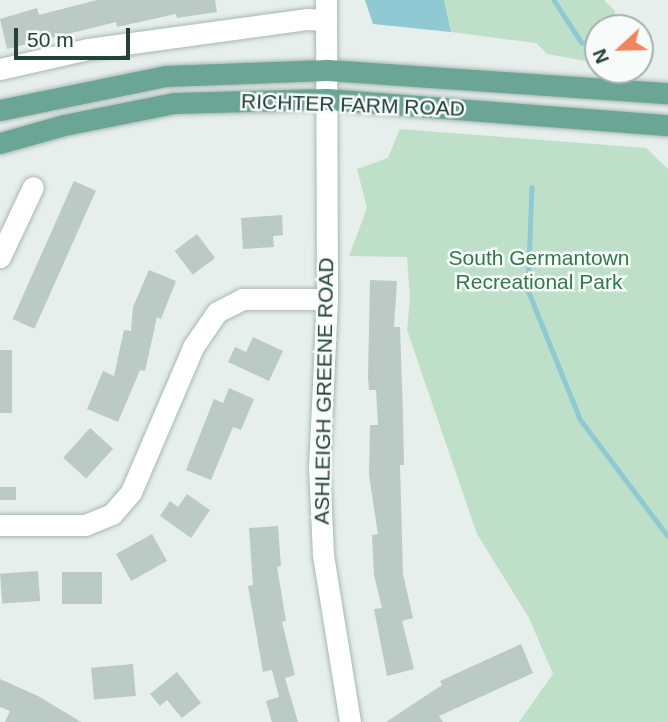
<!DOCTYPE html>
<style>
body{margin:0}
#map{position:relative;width:668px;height:722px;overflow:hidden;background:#e6efeb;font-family:Helvetica,sans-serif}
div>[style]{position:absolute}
.green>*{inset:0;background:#bfe0c8}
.water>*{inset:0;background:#8ec9d4}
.stream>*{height:4.5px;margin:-2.25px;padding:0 2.25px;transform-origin:2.25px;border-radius:2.25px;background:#8ec9d4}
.building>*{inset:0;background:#bbcac4;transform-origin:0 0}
.roads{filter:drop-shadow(0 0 2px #a8b8b2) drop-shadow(0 0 2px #a8b8b2)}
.minor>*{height:21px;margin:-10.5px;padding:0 10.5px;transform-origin:10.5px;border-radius:10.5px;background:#fff}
.major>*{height:21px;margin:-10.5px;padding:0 10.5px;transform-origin:10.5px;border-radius:10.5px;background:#6aa596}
span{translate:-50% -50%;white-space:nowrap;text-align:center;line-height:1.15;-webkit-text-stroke:5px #f7fbf9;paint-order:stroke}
.street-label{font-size:21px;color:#24423a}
.park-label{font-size:21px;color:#2d7a4b}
.north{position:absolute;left:584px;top:14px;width:70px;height:70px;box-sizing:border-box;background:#f7fbf9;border:2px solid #a3b1ad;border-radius:50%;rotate:248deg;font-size:19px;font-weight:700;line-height:28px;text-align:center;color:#24423a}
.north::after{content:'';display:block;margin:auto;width:24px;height:32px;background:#f4845f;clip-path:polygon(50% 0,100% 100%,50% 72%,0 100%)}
.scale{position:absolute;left:14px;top:28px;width:116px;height:32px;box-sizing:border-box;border:4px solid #24423a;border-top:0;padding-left:9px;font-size:21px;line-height:24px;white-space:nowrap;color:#24423a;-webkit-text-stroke:5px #f7fbf9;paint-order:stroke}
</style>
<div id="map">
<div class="green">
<div style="clip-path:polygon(444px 0,604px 0,615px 11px,616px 28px,598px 28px,598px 63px,547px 54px,536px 43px,451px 32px)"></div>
<div style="clip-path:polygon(400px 129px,646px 148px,668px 169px,668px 722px,519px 722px,553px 674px,529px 618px,477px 534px,407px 330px,410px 298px,407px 257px,349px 256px,367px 208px,357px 169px,388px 158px)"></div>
</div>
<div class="water">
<div style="clip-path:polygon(365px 0,444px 0,451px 32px,373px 24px)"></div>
</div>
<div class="stream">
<div style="left:554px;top:0;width:51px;rotate:56.9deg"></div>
<div style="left:532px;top:187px;width:103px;rotate:92.2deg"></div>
<div style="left:528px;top:290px;width:139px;rotate:68deg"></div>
<div style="left:580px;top:419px;width:146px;rotate:53.1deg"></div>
</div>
<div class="building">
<div style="clip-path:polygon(97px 0,215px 0,217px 12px,177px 18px,176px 14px,117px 27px,116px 22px,7px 49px,0 19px,37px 8px,39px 15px)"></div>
<div style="left:74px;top:181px;width:24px;height:151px;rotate:24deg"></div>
<div style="clip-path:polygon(282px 215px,283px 235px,273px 236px,274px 247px,243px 249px,241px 218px)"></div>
<div style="left:197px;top:234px;width:30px;height:28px;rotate:53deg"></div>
<div style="clip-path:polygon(149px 270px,176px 281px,161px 319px,157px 317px,145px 371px,140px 370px,118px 422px,87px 409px,103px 371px,114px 376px,124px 330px,131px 331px,133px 307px)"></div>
<div style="clip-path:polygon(370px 280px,397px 281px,394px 327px,400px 327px,403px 415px,404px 465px,400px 465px,403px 574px,413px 618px,402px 621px,414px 669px,387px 676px,374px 609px,382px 608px,374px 575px,372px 535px,378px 534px,369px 475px,370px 425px,378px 425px,376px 390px,369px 390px,368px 377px)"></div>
<div style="clip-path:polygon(253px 337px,283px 351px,269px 381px,228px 362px,235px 347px,246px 352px)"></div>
<div style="left:0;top:350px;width:12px;height:63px"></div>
<div style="clip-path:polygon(229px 388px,254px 399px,241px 430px,233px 427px,211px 480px,186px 470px,214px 399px,223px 403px)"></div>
<div style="left:90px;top:428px;width:31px;height:40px;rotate:42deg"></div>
<div style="left:0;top:487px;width:16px;height:13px"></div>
<div style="clip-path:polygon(187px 494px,210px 510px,191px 538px,160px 516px,170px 501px,178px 507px)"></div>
<div style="clip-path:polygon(278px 526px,281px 566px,277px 567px,286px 621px,282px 622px,295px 675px,285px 678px,298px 722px,272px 722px,266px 701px,279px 697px,272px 670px,263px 672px,248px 586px,253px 585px,249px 528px)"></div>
<div style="left:152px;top:534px;width:31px;height:41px;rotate:61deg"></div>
<div style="left:38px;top:571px;width:30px;height:38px;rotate:86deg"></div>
<div style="left:62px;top:572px;width:40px;height:32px"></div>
<div style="clip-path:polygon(521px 644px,533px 673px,439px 716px,443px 722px,386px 722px,442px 685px,440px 681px)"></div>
<div style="left:133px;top:664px;width:32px;height:42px;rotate:85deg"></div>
<div style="clip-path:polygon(177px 672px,201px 703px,182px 718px,167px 700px,160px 706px,150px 694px)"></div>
<div style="clip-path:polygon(0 679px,38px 696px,81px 722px,5px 722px,10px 711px,0 707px)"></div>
</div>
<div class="roads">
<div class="minor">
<div style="left:326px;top:0;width:299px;rotate:89.8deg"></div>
<div style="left:327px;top:299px;width:167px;rotate:92.7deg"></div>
<div style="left:319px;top:466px;width:89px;rotate:87.4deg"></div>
<div style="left:323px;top:555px;width:169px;rotate:80.8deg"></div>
<div style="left:0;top:69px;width:90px;rotate:-12.8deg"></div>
<div style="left:88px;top:49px;width:220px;rotate:-7.8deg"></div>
<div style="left:306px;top:19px;width:20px;rotate:3deg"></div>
<div style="left:0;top:257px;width:77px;rotate:-64.8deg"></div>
<div style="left:0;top:525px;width:85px"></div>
<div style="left:85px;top:525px;width:29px;rotate:-22deg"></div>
<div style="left:112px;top:514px;width:29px;rotate:-49deg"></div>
<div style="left:131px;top:492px;width:158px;rotate:-66.8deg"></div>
<div style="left:193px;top:347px;width:42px;rotate:-55.6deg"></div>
<div style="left:217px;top:312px;width:28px;rotate:-27deg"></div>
<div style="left:242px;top:299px;width:85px"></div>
</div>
<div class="major">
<div style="left:0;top:110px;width:169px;rotate:-11.6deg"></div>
<div style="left:166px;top:76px;width:161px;rotate:-2.1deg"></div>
<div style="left:327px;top:70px;width:342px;rotate:3.9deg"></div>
<div style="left:0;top:143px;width:66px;rotate:-15.7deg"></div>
<div style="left:64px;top:125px;width:112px;rotate:-11.3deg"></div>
<div style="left:174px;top:103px;width:75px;rotate:-1.5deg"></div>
<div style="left:249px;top:101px;width:78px;rotate:-1.5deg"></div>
<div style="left:327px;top:99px;width:342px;rotate:4.4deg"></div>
</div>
</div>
<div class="street-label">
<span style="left:353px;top:105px;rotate:2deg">RICHTER FARM ROAD</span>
<span style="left:324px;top:391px;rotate:-89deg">ASHLEIGH GREENE ROAD</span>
</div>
<div class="park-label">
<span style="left:539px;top:270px">South Germantown<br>Recreational Park</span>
</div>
<div class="north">N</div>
<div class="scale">50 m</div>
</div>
